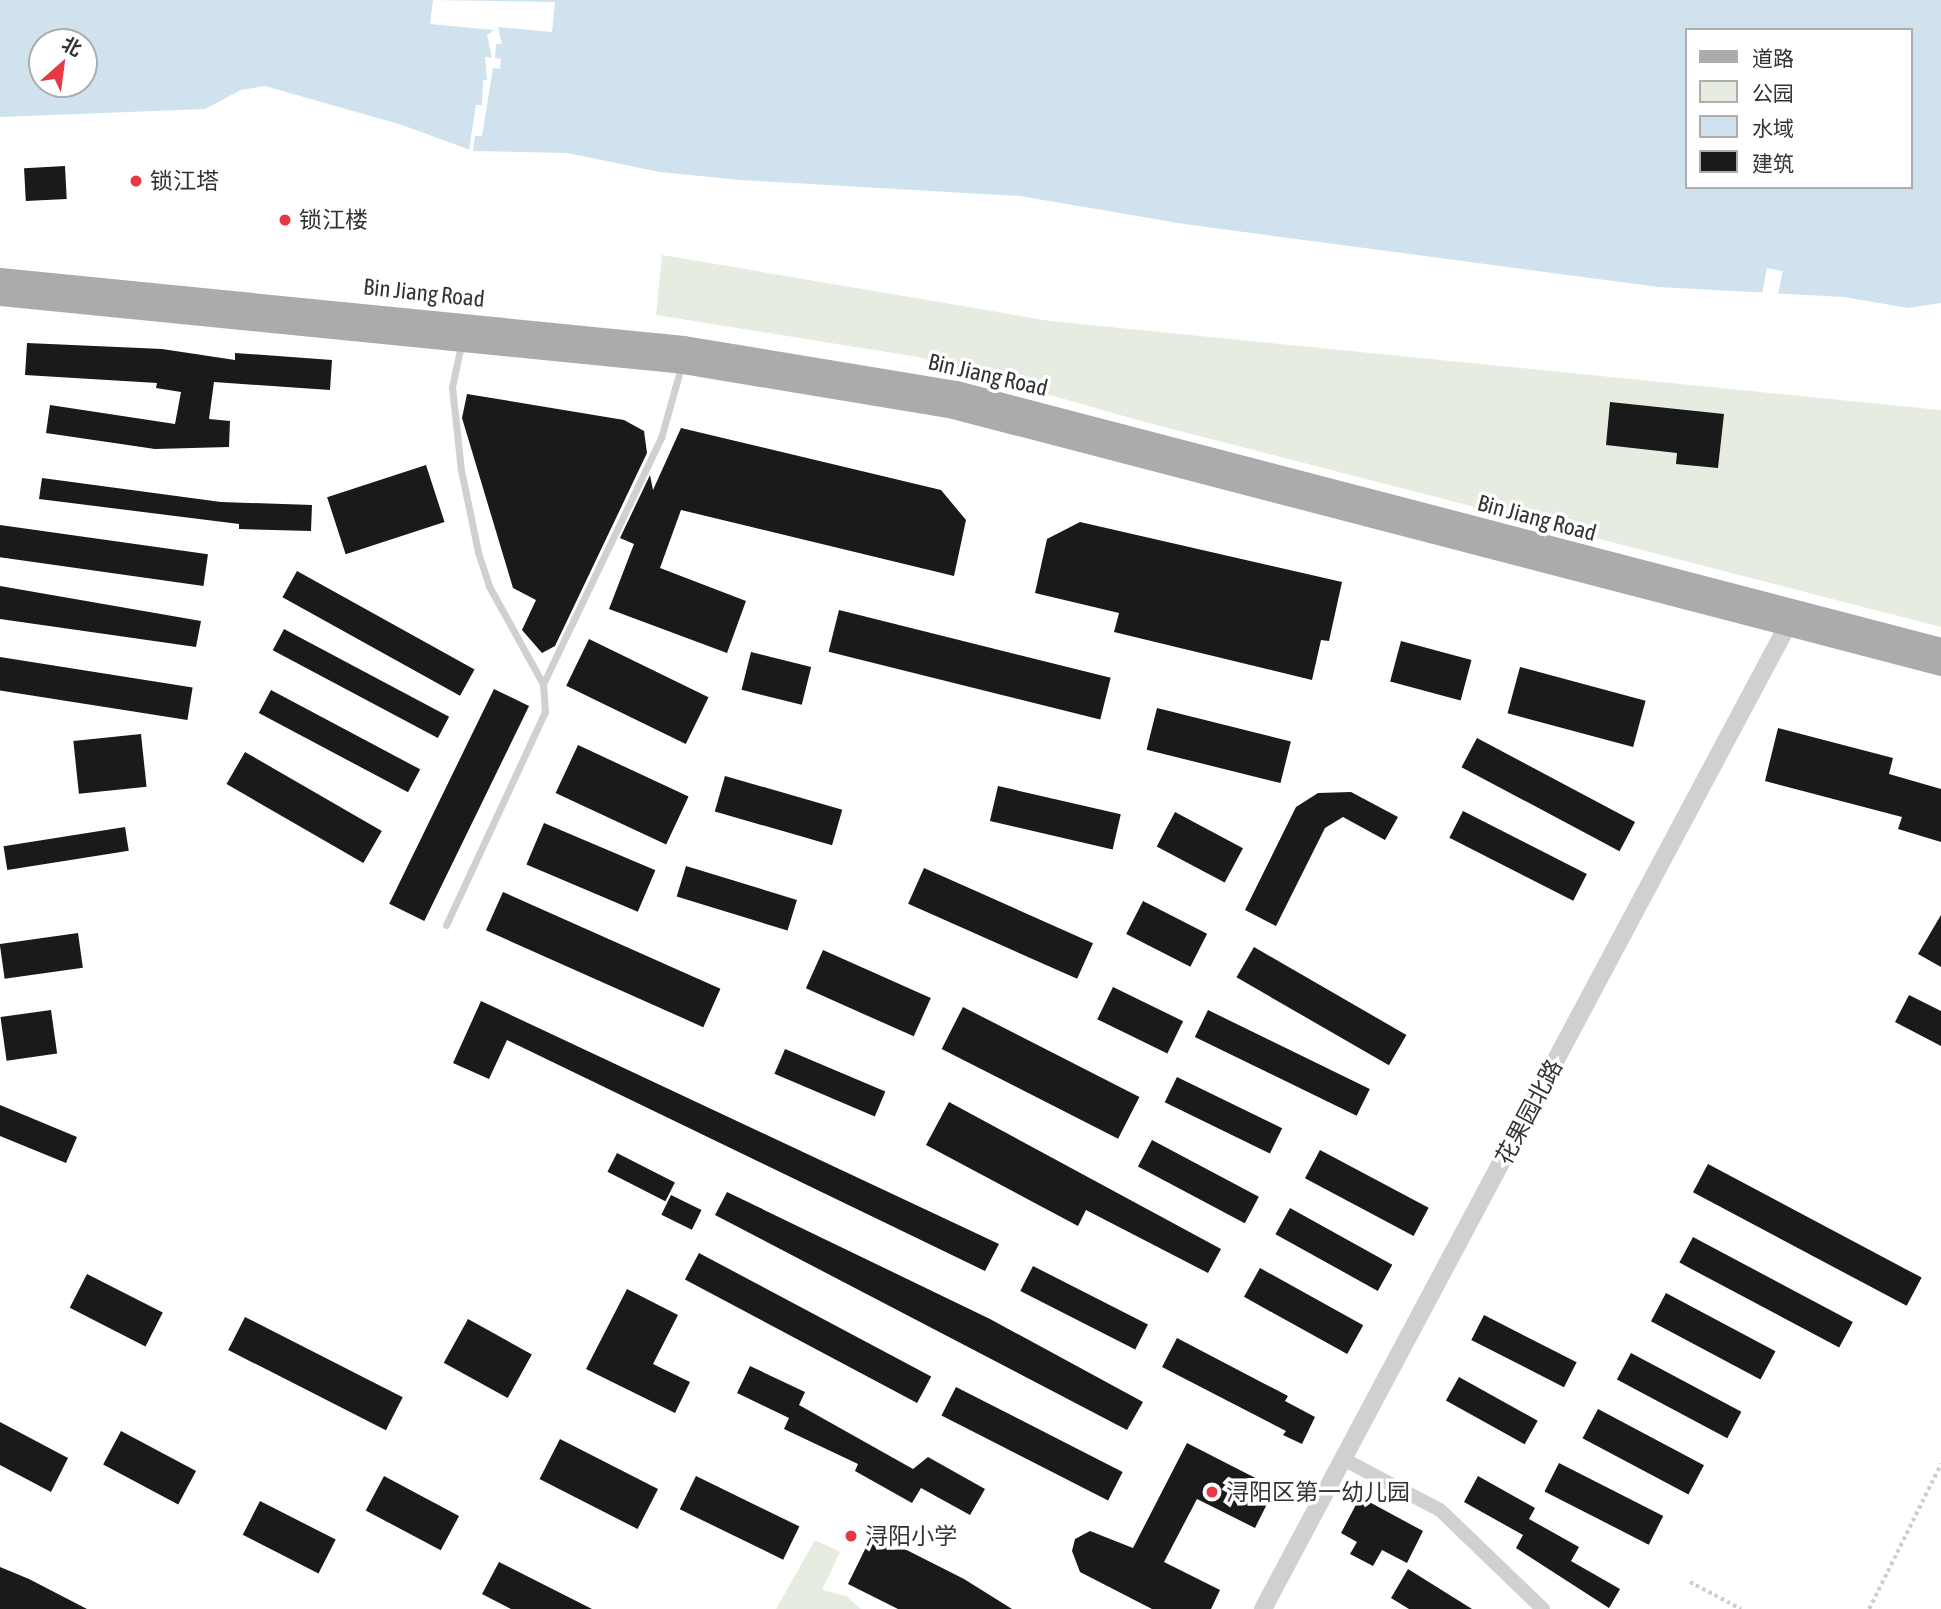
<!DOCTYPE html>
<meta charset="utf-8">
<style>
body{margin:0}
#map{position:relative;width:1941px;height:1609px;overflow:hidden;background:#fff;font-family:"Asap Condensed","Noto Sans SC",sans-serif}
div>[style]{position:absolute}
.green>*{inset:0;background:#e6ecdf}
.water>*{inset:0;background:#cfe2ee}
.pier>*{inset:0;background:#fff;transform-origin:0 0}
.building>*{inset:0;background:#1a1a1a;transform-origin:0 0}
.path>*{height:3.5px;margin-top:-1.75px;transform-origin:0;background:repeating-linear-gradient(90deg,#cdcdcd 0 3.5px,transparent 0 7px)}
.service>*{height:7px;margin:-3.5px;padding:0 3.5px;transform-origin:3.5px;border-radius:3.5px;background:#d0d0d0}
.minor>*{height:14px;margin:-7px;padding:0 7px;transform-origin:7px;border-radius:7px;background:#d0d0d0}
.tertiary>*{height:18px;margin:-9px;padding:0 9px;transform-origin:9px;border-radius:9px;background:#d0d0d0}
.primary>*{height:21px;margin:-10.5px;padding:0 10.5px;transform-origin:10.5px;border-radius:10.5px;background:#ababab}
.dots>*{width:19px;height:19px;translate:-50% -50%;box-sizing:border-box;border:4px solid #fff;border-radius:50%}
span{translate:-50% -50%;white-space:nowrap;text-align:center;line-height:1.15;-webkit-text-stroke:7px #fff;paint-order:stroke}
.poi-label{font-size:23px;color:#333}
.left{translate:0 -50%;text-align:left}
.street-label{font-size:23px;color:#333}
.legend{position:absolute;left:1685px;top:28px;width:228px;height:161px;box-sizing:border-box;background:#fff;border:2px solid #adadad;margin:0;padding:9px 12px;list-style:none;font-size:21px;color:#333}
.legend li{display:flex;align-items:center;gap:14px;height:35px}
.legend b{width:35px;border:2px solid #adadad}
.north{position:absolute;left:28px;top:28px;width:70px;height:70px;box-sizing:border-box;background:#fff;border:2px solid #adadad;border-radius:50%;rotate:28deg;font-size:19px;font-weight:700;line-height:28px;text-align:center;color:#333}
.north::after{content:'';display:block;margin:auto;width:24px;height:32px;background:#e63946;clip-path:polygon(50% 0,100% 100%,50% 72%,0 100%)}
</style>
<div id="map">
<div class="green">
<div style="clip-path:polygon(662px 255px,1050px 321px,1941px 410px,1941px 627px,1141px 421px,918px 357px,656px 315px)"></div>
<div style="clip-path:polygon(815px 1540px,840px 1552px,822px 1590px,846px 1596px,861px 1609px,776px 1609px)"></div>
</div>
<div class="water">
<div style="clip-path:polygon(evenodd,0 0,1941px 0,1941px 303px,1908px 308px,1844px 297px,1658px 287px,1184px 224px,1020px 196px,740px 180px,660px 172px,567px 153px,473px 151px,402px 125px,265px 86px,241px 90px,205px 109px,0 117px,0 0,1687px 30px,1911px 30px,1911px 187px,1687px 187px,1687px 30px,0 0,42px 42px,84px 42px,84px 84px,42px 84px,42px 42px)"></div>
</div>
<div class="pier">
<div style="clip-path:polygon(433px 0,555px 2px,552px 32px,498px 27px,502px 44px,496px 44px,495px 58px,501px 59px,500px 69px,493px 68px,482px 136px,475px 136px,473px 151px,479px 155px,469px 150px,476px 105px,482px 105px,483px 80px,487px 80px,485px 57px,492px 58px,487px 35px,494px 30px,430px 24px)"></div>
<div style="left:1767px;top:268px;width:16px;height:30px;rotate:11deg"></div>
</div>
<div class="building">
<div style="left:65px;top:166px;width:33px;height:41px;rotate:87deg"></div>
<div style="clip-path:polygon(27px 343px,162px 349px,235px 360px,235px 353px,332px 360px,330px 390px,214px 382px,209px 419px,230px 421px,229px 447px,155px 449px,46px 433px,50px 405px,175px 424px,181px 392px,156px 388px,157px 383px,25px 375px)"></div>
<div style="clip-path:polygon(467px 394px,624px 420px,644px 431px,647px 453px,555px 646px,542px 653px,522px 630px,536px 600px,513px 588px,462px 418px)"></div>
<div style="clip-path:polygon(1610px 402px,1724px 414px,1718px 468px,1676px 464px,1677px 453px,1606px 445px)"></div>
<div style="clip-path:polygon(681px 428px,941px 490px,966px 520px,954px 576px,681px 510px,660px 568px,746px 601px,727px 653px,609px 609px,634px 544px,620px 538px,650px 475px,653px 490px)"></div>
<div style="left:426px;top:465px;width:60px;height:104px;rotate:72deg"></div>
<div style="clip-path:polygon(42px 478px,221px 502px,312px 505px,311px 531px,239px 529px,239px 524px,39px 499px)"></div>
<div style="clip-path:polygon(1080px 522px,1342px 582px,1329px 641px,1321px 640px,1312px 680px,1114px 632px,1119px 613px,1035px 593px,1047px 539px)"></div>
<div style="left:0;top:525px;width:210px;height:32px;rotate:8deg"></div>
<div style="left:297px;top:571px;width:203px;height:30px;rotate:29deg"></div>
<div style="clip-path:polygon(0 586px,201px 621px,196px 647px,0 619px)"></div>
<div style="left:839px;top:610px;width:280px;height:43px;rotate:14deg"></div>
<div style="left:284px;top:629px;width:187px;height:24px;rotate:28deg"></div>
<div style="left:589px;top:639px;width:133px;height:52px;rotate:26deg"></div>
<div style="left:1401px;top:641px;width:73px;height:42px;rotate:15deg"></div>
<div style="left:751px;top:652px;width:62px;height:39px;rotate:14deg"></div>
<div style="left:0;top:657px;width:195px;height:33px;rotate:9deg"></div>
<div style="left:1520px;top:667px;width:130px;height:48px;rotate:15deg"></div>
<div style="left:494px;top:689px;width:39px;height:239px;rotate:26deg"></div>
<div style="left:271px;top:690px;width:169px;height:26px;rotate:28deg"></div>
<div style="left:1157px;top:708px;width:138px;height:43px;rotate:14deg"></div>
<div style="clip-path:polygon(1778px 728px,1893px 758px,1889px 774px,1941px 789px,1941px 842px,1898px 829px,1902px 817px,1765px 781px)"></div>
<div style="left:141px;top:734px;width:53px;height:68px;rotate:84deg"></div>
<div style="left:1477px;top:738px;width:179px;height:33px;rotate:28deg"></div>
<div style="left:578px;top:745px;width:122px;height:53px;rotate:25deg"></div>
<div style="left:245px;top:752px;width:158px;height:37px;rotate:30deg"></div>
<div style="left:725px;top:776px;width:122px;height:37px;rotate:16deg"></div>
<div style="left:998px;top:786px;width:126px;height:36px;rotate:13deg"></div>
<div style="clip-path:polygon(1351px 792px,1398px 817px,1385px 840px,1343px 817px,1325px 828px,1276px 926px,1245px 910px,1296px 807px,1318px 793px)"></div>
<div style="left:1463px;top:811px;width:139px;height:30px;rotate:27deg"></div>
<div style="left:1175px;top:812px;width:77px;height:39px;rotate:28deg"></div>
<div style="left:544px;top:823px;width:121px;height:45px;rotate:23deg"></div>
<div style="left:125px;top:827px;width:24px;height:123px;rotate:81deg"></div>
<div style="left:686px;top:866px;width:116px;height:32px;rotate:17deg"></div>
<div style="left:924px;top:868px;width:185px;height:39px;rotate:24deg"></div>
<div style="left:503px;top:892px;width:238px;height:42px;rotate:24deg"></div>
<div style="left:1143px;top:901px;width:72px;height:37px;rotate:27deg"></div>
<div style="clip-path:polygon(1941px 915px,1941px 967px,1918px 954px)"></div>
<div style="left:78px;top:933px;width:35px;height:79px;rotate:82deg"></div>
<div style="left:1254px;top:947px;width:176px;height:35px;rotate:30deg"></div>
<div style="left:823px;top:950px;width:118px;height:42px;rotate:24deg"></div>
<div style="left:1113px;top:987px;width:78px;height:36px;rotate:26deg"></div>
<div style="clip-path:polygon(1909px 995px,1941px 1011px,1941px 1046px,1895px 1022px)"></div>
<div style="clip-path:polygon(481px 1001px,999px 1244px,985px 1271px,507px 1040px,489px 1079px,453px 1063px)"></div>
<div style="left:963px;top:1007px;width:198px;height:47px;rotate:27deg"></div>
<div style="left:51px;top:1010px;width:44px;height:51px;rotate:82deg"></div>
<div style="left:1208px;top:1010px;width:180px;height:30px;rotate:26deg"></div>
<div style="left:785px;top:1049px;width:109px;height:27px;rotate:23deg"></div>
<div style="left:1177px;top:1077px;width:117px;height:28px;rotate:26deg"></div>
<div style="clip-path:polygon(949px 1102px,1221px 1249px,1208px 1273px,1086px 1210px,1078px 1226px,926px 1145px)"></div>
<div style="clip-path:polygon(0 1105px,77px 1137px,66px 1163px,0 1136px)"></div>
<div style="left:1152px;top:1140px;width:121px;height:30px;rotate:28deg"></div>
<div style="left:1320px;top:1150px;width:123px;height:32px;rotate:28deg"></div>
<div style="left:617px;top:1153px;width:65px;height:21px;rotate:27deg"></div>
<div style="left:1708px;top:1164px;width:242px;height:32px;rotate:28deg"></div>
<div style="clip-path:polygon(727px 1192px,990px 1319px,1143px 1402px,1127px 1430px,715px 1215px)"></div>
<div style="left:671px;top:1195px;width:34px;height:22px;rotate:26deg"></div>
<div style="left:1290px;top:1208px;width:117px;height:30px;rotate:29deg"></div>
<div style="left:1693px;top:1237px;width:181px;height:29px;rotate:28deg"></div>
<div style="left:699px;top:1253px;width:263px;height:30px;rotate:28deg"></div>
<div style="left:1033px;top:1266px;width:129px;height:28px;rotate:27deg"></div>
<div style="left:1260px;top:1268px;width:118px;height:33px;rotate:29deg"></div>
<div style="left:87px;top:1274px;width:85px;height:38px;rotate:27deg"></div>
<div style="clip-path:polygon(627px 1289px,678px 1315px,653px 1364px,690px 1382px,675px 1413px,586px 1369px)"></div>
<div style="left:1666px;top:1293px;width:124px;height:32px;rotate:28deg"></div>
<div style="left:1484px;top:1315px;width:104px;height:28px;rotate:27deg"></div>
<div style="left:245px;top:1317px;width:177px;height:37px;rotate:27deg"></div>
<div style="left:468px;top:1319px;width:73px;height:50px;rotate:29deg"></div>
<div style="clip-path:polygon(1177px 1338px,1288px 1396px,1285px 1401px,1315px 1417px,1302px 1444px,1283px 1435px,1286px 1431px,1162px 1367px)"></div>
<div style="left:1631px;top:1353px;width:125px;height:30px;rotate:28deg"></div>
<div style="clip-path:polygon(750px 1366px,805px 1392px,799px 1405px,913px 1469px,928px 1457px,985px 1489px,970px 1515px,921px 1488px,912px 1503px,855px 1471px,858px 1464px,784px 1429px,789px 1418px,737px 1393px)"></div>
<div style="left:1459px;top:1377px;width:90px;height:27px;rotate:29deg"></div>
<div style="left:956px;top:1387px;width:187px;height:32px;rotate:27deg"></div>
<div style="left:1598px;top:1409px;width:120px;height:33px;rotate:28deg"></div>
<div style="clip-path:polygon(0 1422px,68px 1458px,51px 1492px,0 1465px)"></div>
<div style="left:121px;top:1431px;width:85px;height:38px;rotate:28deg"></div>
<div style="left:560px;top:1439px;width:110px;height:45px;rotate:27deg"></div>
<div style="clip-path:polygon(1187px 1443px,1275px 1488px,1255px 1528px,1197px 1499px,1164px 1562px,1220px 1590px,1211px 1609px,1152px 1609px,1080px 1572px,1072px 1551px,1075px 1539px,1090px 1531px,1133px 1548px)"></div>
<div style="left:1559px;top:1463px;width:117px;height:32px;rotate:27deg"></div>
<div style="left:384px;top:1476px;width:85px;height:39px;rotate:28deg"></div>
<div style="left:696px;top:1476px;width:115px;height:37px;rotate:26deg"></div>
<div style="clip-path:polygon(1478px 1476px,1535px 1508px,1529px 1519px,1579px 1547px,1571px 1561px,1620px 1589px,1609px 1608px,1516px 1548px,1523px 1535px,1464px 1502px)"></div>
<div style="clip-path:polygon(1360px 1497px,1423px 1531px,1407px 1563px,1382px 1550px,1373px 1566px,1350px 1554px,1357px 1542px,1341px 1533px)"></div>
<div style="left:260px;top:1501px;width:85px;height:38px;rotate:27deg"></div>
<div style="clip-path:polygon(873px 1533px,964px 1579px,1012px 1609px,898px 1609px,848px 1584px)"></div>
<div style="clip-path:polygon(499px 1562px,592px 1609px,511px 1609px,482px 1594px)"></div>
<div style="clip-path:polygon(0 1567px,29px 1579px,87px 1609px,0 1609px)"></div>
<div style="clip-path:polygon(1408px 1569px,1472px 1609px,1409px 1609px,1391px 1598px)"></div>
</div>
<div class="path">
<div style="left:1690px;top:1582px;width:58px;rotate:27.9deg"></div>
<div style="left:1869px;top:1609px;width:162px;rotate:-63.6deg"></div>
</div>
<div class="service">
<div style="left:543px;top:684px;width:273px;rotate:-64.4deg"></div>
<div style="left:661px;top:438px;width:74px;rotate:-74.3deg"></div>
<div style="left:446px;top:925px;width:235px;rotate:-65.1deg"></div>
<div style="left:545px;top:712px;width:28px;rotate:-94deg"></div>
<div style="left:543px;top:684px;width:112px;rotate:-118.9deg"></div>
<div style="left:489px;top:586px;width:36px;rotate:-108deg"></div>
<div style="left:478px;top:552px;width:84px;rotate:-101.7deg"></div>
<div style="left:461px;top:470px;width:83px;rotate:-96.2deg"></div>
<div style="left:452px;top:387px;width:43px;rotate:-77.9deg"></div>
</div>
<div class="minor">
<div style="left:1345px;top:1460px;width:107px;rotate:27.8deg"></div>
<div style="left:1440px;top:1510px;width:143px;rotate:43.9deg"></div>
</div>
<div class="tertiary">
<div style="left:1263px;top:1609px;width:1126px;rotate:-61.93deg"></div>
</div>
<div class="primary">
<div style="left:0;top:278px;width:687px;rotate:5.68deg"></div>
<div style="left:684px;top:346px;width:276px;rotate:9.4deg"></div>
<div style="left:956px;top:391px;width:1018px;rotate:14.62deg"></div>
<div style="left:0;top:295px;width:685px;rotate:5.69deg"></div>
<div style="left:682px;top:363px;width:275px;rotate:9.4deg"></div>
<div style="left:953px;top:408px;width:1021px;rotate:14.58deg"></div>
</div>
<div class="dots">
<div style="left:136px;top:181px;background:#e63946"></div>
<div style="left:285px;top:220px;background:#e63946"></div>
<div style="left:1212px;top:1492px;background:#e63946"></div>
<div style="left:851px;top:1536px;background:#e63946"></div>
</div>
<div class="poi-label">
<span class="left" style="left:150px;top:181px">锁江塔</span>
<span class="left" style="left:299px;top:220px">锁江楼</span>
<span class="left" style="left:1226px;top:1492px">浔阳区第一幼儿园</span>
<span class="left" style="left:865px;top:1536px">浔阳小学</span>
</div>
<div class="street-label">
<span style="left:424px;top:293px;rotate:6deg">Bin Jiang Road</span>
<span style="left:988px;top:375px;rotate:13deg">Bin Jiang Road</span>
<span style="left:1537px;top:518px;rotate:15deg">Bin Jiang Road</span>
<span style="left:1529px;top:1112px;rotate:-62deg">花果园北路</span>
</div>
<ul class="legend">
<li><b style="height:9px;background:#ababab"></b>道路</li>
<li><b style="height:19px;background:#e6ecdf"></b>公园</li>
<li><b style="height:19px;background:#cfe2ee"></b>水域</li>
<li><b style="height:19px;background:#1a1a1a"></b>建筑</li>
</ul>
<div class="north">北</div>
</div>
